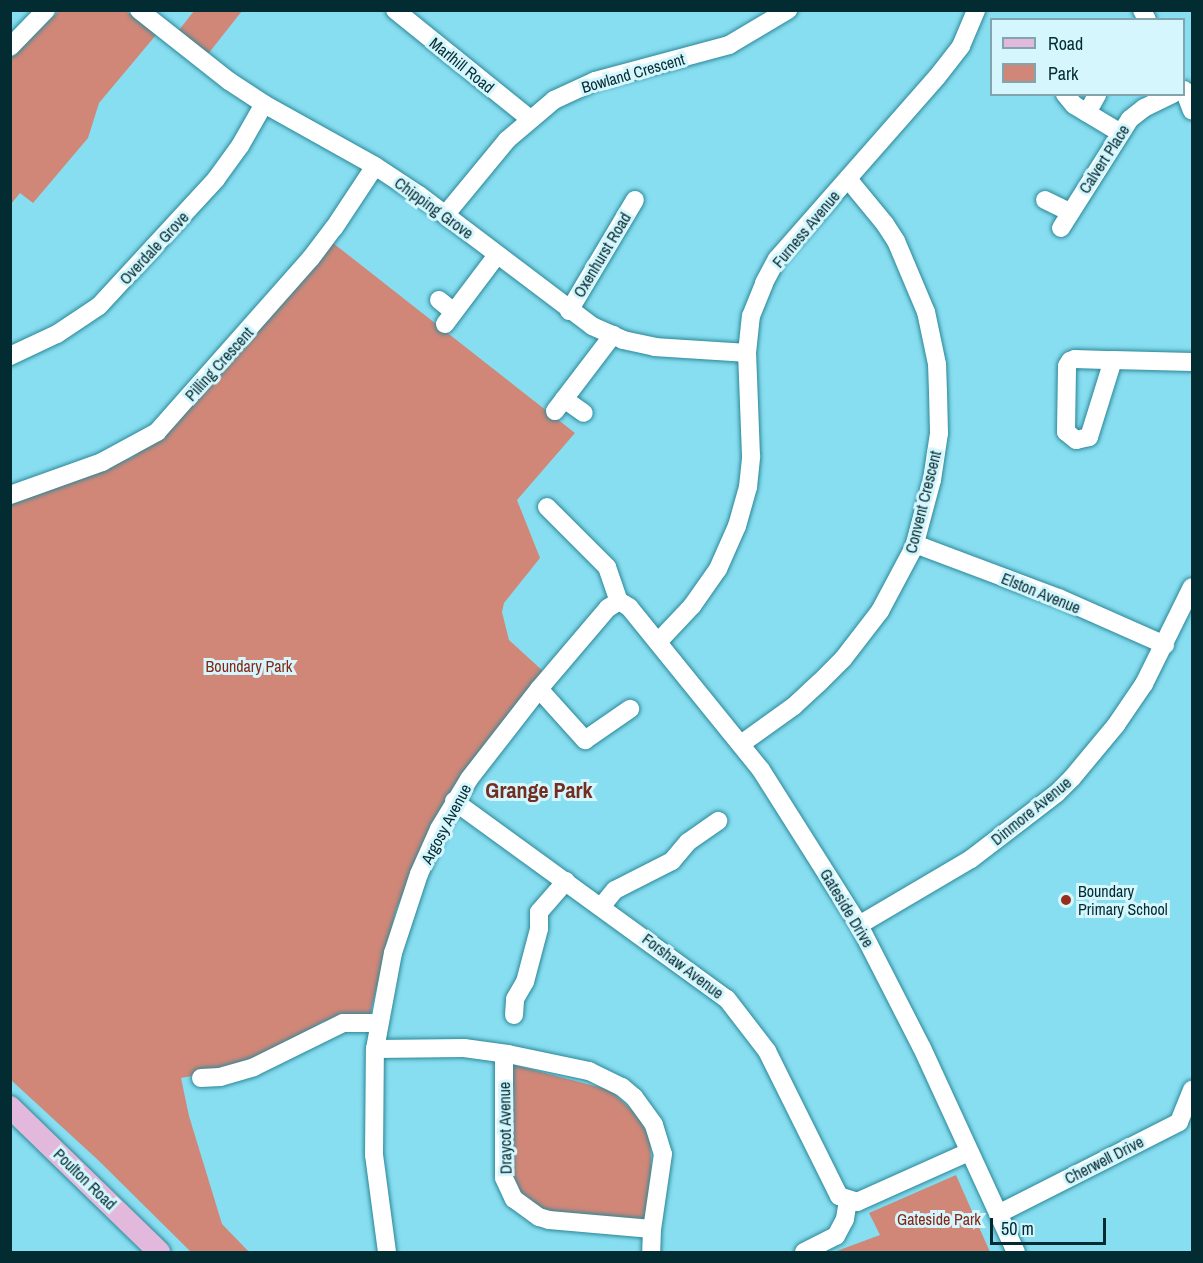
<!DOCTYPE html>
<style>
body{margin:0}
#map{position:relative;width:1203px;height:1263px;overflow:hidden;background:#87def0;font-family:"Archivo Narrow",sans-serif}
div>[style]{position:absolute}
.green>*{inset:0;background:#d08778}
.roads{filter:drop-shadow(0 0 2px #2b8798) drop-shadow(0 0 2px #2b8798)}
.minor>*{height:18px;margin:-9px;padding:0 9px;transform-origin:9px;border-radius:9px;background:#fff}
.major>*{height:22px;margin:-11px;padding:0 11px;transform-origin:11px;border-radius:11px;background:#e2b9dc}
.dots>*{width:16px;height:16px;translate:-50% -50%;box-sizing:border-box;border:3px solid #d5f6fd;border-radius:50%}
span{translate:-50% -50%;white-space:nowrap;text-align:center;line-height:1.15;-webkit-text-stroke:6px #d5f6fd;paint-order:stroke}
.street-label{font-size:16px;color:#032b32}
.park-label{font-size:16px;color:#842717}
.poi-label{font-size:16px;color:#032b32}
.left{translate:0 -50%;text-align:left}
.district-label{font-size:22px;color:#732e22;font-weight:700}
.frame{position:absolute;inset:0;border:12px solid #032b32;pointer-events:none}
.legend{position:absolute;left:990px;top:18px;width:195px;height:78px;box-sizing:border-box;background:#d5f6fd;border:2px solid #81a5ac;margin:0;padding:8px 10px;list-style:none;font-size:18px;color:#032b32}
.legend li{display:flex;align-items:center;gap:12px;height:30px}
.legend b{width:30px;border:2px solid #81a5ac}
.scale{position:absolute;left:990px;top:1218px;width:116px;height:27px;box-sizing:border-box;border:3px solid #032b32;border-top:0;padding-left:8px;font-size:18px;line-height:21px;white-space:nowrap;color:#032b32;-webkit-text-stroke:4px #d5f6fd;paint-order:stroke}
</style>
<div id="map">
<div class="green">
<div style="clip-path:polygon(59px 11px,126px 11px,156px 35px,99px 103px,88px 138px,33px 203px,20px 193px,11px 204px,10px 59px)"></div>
<div style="clip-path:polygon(194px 11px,242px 11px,208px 54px,179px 30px)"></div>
<div style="clip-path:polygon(333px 243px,575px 433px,517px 500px,540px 558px,504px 603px,502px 612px,509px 640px,544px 672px,472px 761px,449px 794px,434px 823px,396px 910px,370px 1014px,322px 1022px,281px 1048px,220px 1071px,181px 1078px,189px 1116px,222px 1224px,249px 1252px,191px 1252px,98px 1160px,11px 1080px,11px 504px,131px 458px,150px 444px)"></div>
<div style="clip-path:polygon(510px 1064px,610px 1090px,637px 1115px,650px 1139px,652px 1177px,645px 1222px,538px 1212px,519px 1197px,509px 1179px)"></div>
<div style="clip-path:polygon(956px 1175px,990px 1252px,834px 1252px,880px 1235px,869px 1213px)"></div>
</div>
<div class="roads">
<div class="minor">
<div style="left:139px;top:10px;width:115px;rotate:38.3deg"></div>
<div style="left:229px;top:81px;width:42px;rotate:33.3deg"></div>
<div style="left:264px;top:104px;width:127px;rotate:29.2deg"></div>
<div style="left:375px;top:166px;width:53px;rotate:33.4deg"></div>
<div style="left:419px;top:195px;width:217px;rotate:37.1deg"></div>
<div style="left:592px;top:326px;width:34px;rotate:24deg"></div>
<div style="left:623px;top:340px;width:33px;rotate:12deg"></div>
<div style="left:655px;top:347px;width:92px;rotate:3.7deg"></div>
<div style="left:395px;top:10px;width:174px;rotate:38.9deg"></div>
<div style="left:1142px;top:10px;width:11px;rotate:63deg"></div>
<div style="left:10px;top:47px;width:52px;rotate:-45.8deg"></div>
<div style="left:1184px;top:90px;width:22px;rotate:69deg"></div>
<div style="left:1065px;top:94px;width:14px;rotate:51deg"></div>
<div style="left:1074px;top:105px;width:52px;rotate:31deg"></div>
<div style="left:1087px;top:113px;width:21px;rotate:-61deg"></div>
<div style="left:1045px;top:200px;width:28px;rotate:26deg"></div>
<div style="left:446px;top:214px;width:96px;rotate:-50.5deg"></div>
<div style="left:507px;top:140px;width:62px;rotate:-40.4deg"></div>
<div style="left:554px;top:100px;width:45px;rotate:-24.9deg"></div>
<div style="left:595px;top:81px;width:139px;rotate:-15deg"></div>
<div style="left:729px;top:45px;width:69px;rotate:-30.7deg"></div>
<div style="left:1061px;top:228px;width:129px;rotate:-57.7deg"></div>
<div style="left:1130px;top:119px;width:18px;rotate:-38deg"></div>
<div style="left:1144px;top:108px;width:32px;rotate:-26deg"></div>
<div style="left:439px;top:300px;width:19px;rotate:39deg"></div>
<div style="left:569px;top:311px;width:129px;rotate:-59.3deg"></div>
<div style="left:445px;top:324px;width:86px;rotate:-53deg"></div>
<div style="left:10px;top:356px;width:52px;rotate:-25.1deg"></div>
<div style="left:57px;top:334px;width:50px;rotate:-33.7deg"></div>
<div style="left:99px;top:306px;width:173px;rotate:-47.3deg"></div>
<div style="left:216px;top:179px;width:41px;rotate:-54deg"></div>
<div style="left:240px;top:146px;width:48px;rotate:-60.3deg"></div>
<div style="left:1113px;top:360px;width:81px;rotate:107.3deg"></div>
<div style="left:1089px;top:437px;width:13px;rotate:167deg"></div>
<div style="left:1076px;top:440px;width:13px;rotate:-141deg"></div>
<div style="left:1066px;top:432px;width:66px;rotate:-89.1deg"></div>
<div style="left:1067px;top:366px;width:6px;rotate:-59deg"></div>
<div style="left:1070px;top:361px;width:5px;rotate:-22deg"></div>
<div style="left:1075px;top:359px;width:38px;rotate:2deg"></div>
<div style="left:1113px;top:360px;width:79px;rotate:1.5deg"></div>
<div style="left:564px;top:399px;width:24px;rotate:35deg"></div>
<div style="left:555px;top:411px;width:96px;rotate:-52.7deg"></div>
<div style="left:10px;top:495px;width:98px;rotate:-19.7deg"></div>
<div style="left:102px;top:462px;width:63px;rotate:-28.6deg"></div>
<div style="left:157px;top:432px;width:232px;rotate:-48.5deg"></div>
<div style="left:311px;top:258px;width:38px;rotate:-53deg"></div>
<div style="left:334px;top:228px;width:74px;rotate:-56.5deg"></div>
<div style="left:547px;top:507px;width:85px;rotate:45deg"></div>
<div style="left:607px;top:567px;width:36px;rotate:71deg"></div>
<div style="left:915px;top:544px;width:154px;rotate:20.6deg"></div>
<div style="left:1059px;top:598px;width:116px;rotate:23.9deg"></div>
<div style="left:619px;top:601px;width:12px;rotate:31deg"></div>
<div style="left:629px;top:607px;width:210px;rotate:51deg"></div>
<div style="left:761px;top:770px;width:183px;rotate:57.7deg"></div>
<div style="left:859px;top:925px;width:138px;rotate:62.9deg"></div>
<div style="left:922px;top:1048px;width:225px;rotate:65.3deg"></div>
<div style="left:658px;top:642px;width:50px;rotate:-46.6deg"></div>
<div style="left:692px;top:606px;width:45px;rotate:-54.9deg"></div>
<div style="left:718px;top:569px;width:47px;rotate:-66.2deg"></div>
<div style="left:737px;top:526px;width:41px;rotate:-74.2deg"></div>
<div style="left:748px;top:487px;width:31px;rotate:-84deg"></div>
<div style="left:751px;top:456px;width:103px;rotate:-92.2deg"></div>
<div style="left:747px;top:353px;width:37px;rotate:-84deg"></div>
<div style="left:751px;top:316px;width:35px;rotate:-68deg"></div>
<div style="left:764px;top:283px;width:27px;rotate:-62deg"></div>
<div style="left:777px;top:259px;width:242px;rotate:-48.7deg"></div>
<div style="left:937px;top:77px;width:39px;rotate:-52deg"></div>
<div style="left:961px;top:46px;width:39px;rotate:-67deg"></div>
<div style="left:539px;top:689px;width:69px;rotate:48deg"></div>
<div style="left:585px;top:740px;width:55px;rotate:-34.6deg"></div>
<div style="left:741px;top:744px;width:65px;rotate:-35.6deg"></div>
<div style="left:794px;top:706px;width:34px;rotate:-43deg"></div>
<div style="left:819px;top:683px;width:34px;rotate:-45deg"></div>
<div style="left:843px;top:659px;width:61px;rotate:-52.4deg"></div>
<div style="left:880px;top:611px;width:72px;rotate:-62deg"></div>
<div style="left:914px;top:547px;width:69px;rotate:-75deg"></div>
<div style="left:932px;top:480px;width:48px;rotate:-81.5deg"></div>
<div style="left:939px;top:433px;width:41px;rotate:-91.4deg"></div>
<div style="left:938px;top:392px;width:28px;rotate:-92deg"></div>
<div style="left:937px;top:364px;width:53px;rotate:-101.9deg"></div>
<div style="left:926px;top:312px;width:77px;rotate:-112.9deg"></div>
<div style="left:896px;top:241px;width:20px;rotate:-123deg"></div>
<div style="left:885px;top:224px;width:58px;rotate:-129.4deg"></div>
<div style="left:454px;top:801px;width:337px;rotate:36deg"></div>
<div style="left:727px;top:999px;width:66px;rotate:52.4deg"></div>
<div style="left:767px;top:1051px;width:162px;rotate:63.6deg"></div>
<div style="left:839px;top:1196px;width:19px;rotate:18deg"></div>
<div style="left:857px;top:1202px;width:123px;rotate:-24.1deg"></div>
<div style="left:601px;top:907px;width:22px;rotate:-51deg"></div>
<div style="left:615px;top:890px;width:64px;rotate:-27deg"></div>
<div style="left:672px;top:861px;width:25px;rotate:-50deg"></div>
<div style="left:688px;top:842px;width:37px;rotate:-35deg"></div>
<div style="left:859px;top:925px;width:130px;rotate:-30.5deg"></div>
<div style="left:971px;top:859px;width:108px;rotate:-37.5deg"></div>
<div style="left:1057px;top:793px;width:21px;rotate:-45deg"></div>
<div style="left:1072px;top:778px;width:69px;rotate:-50.3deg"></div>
<div style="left:1116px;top:725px;width:50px;rotate:-55.7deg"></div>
<div style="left:1144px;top:684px;width:108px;rotate:-63.7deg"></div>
<div style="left:514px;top:1015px;width:16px;rotate:-86deg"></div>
<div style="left:515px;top:999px;width:20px;rotate:-60deg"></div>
<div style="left:525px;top:982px;width:55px;rotate:-75.2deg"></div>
<div style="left:539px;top:929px;width:17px;rotate:-90deg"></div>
<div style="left:539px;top:912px;width:41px;rotate:-48.9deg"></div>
<div style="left:375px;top:1049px;width:89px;rotate:-0.6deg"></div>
<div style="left:464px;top:1048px;width:44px;rotate:7.8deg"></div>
<div style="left:508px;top:1054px;width:83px;rotate:11.9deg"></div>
<div style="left:589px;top:1071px;width:37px;rotate:26deg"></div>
<div style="left:622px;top:1087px;width:16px;rotate:40deg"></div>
<div style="left:634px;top:1097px;width:34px;rotate:54deg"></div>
<div style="left:654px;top:1125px;width:30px;rotate:73deg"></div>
<div style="left:663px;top:1154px;width:76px;rotate:98.3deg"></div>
<div style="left:652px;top:1229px;width:23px;rotate:92deg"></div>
<div style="left:504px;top:1054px;width:124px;rotate:90deg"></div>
<div style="left:504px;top:1178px;width:23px;rotate:65deg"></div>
<div style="left:514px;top:1199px;width:31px;rotate:36deg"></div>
<div style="left:539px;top:1217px;width:10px;rotate:17deg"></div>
<div style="left:549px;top:1220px;width:103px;rotate:5deg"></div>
<div style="left:201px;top:1078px;width:19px;rotate:-3deg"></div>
<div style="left:220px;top:1077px;width:35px;rotate:-16deg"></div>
<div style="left:254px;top:1067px;width:99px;rotate:-26.3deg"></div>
<div style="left:343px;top:1023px;width:36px"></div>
<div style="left:998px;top:1214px;width:203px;rotate:-26.9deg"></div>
<div style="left:1179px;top:1122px;width:35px;rotate:-68deg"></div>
<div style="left:387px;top:1252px;width:98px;rotate:-97.6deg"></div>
<div style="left:374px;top:1155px;width:106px;rotate:-89.5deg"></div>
<div style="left:375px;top:1049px;width:98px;rotate:-79.4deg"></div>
<div style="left:393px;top:953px;width:83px;rotate:-71.8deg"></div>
<div style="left:419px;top:874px;width:49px;rotate:-66deg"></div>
<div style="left:439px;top:829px;width:58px;rotate:-59deg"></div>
<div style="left:469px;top:779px;width:114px;rotate:-52.1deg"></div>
<div style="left:539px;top:689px;width:106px;rotate:-49.6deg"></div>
<div style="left:608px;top:608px;width:13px;rotate:-32deg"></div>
<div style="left:804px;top:1252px;width:36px;rotate:-27deg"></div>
<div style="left:836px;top:1236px;width:19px;rotate:-62deg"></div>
<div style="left:845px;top:1219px;width:18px;rotate:-81deg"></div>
</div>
<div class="major">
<div style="left:10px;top:1107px;width:208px;rotate:44.2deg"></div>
</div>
</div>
<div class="dots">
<div style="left:1066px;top:900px;background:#972e1b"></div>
</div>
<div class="street-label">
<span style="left:462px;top:65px;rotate:39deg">Marlhill Road</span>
<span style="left:633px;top:73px;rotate:-16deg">Bowland Crescent</span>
<span style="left:1104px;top:159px;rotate:-57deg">Calvert Place</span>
<span style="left:434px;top:208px;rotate:36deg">Chipping Grove</span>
<span style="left:806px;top:229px;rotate:-50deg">Furness Avenue</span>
<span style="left:154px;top:248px;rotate:-47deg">Overdale Grove</span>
<span style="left:602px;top:255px;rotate:-59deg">Oxenhurst Road</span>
<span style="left:219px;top:364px;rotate:-48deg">Pilling Crescent</span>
<span style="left:923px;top:502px;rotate:-76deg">Convent Crescent</span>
<span style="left:1041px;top:593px;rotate:22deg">Elston Avenue</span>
<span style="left:1031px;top:811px;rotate:-39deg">Dinmore Avenue</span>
<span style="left:446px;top:824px;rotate:-62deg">Argosy Avenue</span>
<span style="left:847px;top:908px;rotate:59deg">Gateside Drive</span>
<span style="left:683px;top:966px;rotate:37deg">Forshaw Avenue</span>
<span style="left:505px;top:1128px;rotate:-91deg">Draycot Avenue</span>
<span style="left:1104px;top:1160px;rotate:-27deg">Cherwell Drive</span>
<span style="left:85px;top:1179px;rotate:44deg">Poulton Road</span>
</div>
<div class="park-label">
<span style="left:249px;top:666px">Boundary Park</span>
<span style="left:939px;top:1219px">Gateside Park</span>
</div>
<div class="poi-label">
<span class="left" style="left:1078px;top:900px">Boundary<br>Primary School</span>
</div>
<div class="district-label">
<span style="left:539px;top:791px">Grange Park</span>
</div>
<div class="frame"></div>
<ul class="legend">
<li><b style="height:8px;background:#e2b9dc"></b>Road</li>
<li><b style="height:16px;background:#d08778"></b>Park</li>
</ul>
<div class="scale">50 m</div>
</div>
